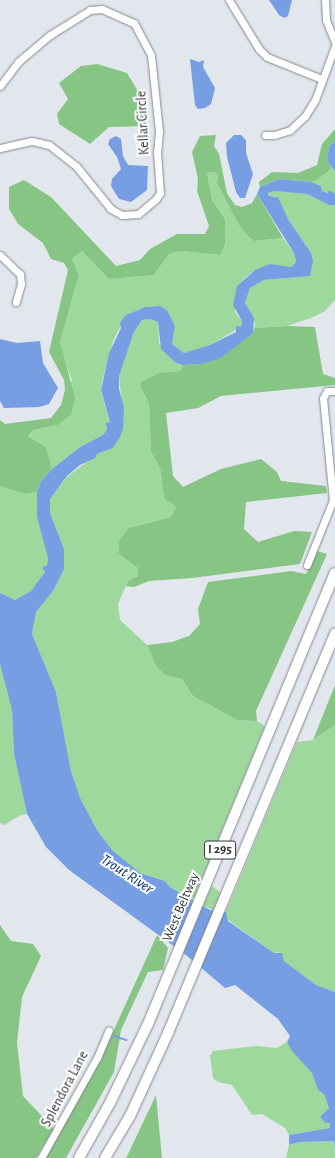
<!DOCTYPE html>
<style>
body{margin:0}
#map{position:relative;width:335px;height:1158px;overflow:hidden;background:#e2e6ed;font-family:"Alegreya Sans",sans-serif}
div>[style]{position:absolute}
.green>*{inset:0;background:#9fd89d}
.forest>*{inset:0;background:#87c585}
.water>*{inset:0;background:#779ee2}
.stream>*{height:1.5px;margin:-0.75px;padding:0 0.75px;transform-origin:0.75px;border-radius:0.75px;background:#779ee2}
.roads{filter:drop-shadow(0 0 1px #85888f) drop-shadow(0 0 1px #85888f)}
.minor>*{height:7px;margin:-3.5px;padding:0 3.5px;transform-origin:3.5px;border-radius:3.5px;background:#fff}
.highway>*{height:10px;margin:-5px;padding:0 5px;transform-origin:5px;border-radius:5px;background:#fff}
span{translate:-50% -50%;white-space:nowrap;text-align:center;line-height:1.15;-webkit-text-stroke:4px #fff;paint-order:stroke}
.shield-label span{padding:1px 3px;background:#fff;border:1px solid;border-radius:3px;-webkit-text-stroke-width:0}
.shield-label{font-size:13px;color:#343538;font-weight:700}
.street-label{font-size:14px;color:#343538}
.water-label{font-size:15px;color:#032e7b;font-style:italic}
</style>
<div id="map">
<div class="green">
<div style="clip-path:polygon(332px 168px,335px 171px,335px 194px,333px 194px,329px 190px,329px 193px,322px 191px,321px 186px,311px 182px)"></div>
<div style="clip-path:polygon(214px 172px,218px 175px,217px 183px,240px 227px,253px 241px,283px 238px,294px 253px,296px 262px,291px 267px,284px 266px,255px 270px,247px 276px,237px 286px,235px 312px,242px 321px,241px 327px,210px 345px,190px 352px,184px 353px,172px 344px,175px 326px,167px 310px,160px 306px,145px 307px,126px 315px,113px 341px,102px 381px,101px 392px,110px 423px,107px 429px,103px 435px,80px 447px,52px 469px,46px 447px,28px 438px,33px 430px,58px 425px,72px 380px,61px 354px,60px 342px,79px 275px,72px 259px,82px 251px,109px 279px,154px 275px,169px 254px,180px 251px,220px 255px,225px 219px,212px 200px,207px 173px)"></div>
<div style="clip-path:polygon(274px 191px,307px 194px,329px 205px,335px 205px,335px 300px,325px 311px,311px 318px,287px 326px,254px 328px,255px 324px,245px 303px,250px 288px,264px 280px,298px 277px,311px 253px,288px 219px,276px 196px,269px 196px,269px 192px)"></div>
<div style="clip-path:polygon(150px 319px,158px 322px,159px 343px,176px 363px,183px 365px,182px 371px,159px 373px,141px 388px,149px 404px,151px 452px,160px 468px,164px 498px,176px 507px,171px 517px,129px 528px,119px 554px,138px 568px,138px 576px,128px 581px,118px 604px,120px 620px,147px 645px,156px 666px,165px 675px,182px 679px,193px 696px,237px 720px,257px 721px,265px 726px,194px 899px,170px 887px,165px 881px,140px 873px,112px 850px,97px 830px,81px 800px,71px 773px,56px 692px,32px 634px,36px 612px,53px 591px,64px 569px,64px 549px,50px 513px,50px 499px,67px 477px,97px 454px,113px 448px,120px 437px,123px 413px,119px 376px,134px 332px,142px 320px)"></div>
<div style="clip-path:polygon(0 486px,24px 494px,37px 492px,37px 517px,49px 557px,42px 578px,31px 591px,15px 600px,0 593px)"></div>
<div style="clip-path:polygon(0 664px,12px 710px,14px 754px,27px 814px,21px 815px,4px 825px,0 823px)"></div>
<div style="clip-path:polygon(335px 725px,335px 992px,316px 985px,284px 961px,279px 952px,274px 953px,228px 920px,226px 912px,297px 742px,313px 740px)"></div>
<div style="clip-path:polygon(212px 886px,221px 893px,214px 911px,203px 905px)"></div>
<div style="clip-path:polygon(287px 1042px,312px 1073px,318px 1090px,324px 1094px,329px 1108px,323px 1120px,330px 1123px,330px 1128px,289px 1135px,285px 1128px,262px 1114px,252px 1115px,232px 1085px,218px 1082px,213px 1078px,210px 1056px,213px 1051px,257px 1046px,277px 1048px)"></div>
<div style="clip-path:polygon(334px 1141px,335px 1158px,286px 1158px,289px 1145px,299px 1142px)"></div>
</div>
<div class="forest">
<div style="clip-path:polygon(97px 64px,127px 73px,145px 103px,146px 126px,109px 127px,90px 144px,59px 124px,57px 114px,68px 99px,59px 83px,81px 66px)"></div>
<div style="clip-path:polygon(335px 129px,335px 141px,329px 147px,327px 161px,332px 168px,318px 179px,311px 182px,279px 179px,260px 187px,259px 182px,272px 172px,298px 173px,317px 165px,322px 144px)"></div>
<div style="clip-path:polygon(216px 135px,214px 146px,219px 154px,227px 193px,235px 205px,242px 207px,252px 203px,257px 194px,283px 238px,253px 241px,240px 227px,217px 183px,218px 175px,214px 172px,207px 173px,212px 200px,225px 219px,225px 244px,220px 255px,180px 251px,169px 254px,154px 275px,109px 279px,82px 251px,72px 259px,79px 275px,60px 342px,75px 398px,71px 414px,58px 425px,33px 430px,28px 437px,46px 447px,52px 469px,41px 481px,37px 492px,24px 494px,0 486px,0 420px,5px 424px,51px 418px,61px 405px,65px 390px,64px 380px,49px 352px,68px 270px,64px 263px,51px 259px,43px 243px,18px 224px,9px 209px,9px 187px,24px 180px,51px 197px,116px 266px,140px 260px,150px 249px,177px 234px,205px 234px,209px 226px,197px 191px,198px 179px,192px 152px,200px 136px)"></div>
<div style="clip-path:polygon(287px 326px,315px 327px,323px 374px,335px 378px,335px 385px,221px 396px,198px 408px,166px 413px,173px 476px,183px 487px,221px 469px,261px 459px,277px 472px,281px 481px,326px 486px,327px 493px,246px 502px,244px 529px,258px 542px,294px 531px,312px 532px,300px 564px,192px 578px,149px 581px,134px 587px,126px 586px,128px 581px,138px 576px,138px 568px,119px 554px,119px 541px,129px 528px,171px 517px,176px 507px,164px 498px,160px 468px,151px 452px,149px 404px,141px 388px,141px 382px,159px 373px,181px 371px,183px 365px,202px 364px,253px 333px,254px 328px)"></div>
<div style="clip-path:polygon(317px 551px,327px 554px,256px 711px,257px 721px,237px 720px,193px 696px,182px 679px,165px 675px,156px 666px,147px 645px,172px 642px,189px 636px,200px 624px,198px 609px,208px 582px,291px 571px,306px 574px)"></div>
<div style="clip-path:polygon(335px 685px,335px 725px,313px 740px)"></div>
<div style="clip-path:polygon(0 925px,11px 941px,33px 944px,41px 956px,22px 997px,17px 1043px,23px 1096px,54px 1129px,36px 1158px,0 1158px)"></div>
<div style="clip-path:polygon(157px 935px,168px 948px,163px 970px,148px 972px,121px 1030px,114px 1072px,66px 1158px,44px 1158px,98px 1065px)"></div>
<div style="clip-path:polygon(156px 1095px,162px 1158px,126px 1158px,129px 1152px)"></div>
</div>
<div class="water">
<div style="clip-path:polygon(269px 0,292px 0,288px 16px,284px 18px,279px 15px)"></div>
<div style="clip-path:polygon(190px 59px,199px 62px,204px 60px,203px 67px,215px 88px,211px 104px,205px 108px,198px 109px,195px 105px)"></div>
<div style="clip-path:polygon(234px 135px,241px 135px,246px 140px,246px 153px,253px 174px,245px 198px,240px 198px,236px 192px,227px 157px,226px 143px)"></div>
<div style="clip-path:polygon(116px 136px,121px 139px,123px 156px,128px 165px,148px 166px,147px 190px,131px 202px,119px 199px,111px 186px,112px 179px,121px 169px,117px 157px,108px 144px,110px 139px)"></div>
<div style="clip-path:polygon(335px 141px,335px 171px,327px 161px,329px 147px)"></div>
<div style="clip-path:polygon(279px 179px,311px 182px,321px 186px,322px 191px,328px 193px,329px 190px,335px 194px,335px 205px,329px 205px,307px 194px,274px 191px,268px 193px,269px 196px,278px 197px,288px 219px,311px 253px,313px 261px,310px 276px,264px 280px,250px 288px,245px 303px,254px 318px,253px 333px,221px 358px,202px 364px,183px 365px,176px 363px,161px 349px,158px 322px,150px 319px,142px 320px,134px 332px,119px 376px,119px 389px,124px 407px,123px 429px,120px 437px,113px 448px,97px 454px,95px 458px,80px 465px,67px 476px,50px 499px,50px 513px,64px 549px,64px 569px,53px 591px,36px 612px,32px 634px,56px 692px,71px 772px,81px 800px,97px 830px,112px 850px,140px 873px,165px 881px,170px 887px,210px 910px,226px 912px,228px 921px,274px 953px,282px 953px,284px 961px,316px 985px,335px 992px,335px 1150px,334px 1141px,299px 1142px,289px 1145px,289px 1135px,330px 1128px,330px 1123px,326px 1123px,320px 1117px,329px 1108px,324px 1094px,318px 1090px,312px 1073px,292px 1051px,287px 1042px,290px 1036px,278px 1019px,235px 985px,225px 988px,186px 955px,69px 870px,46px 847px,27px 814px,14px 754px,12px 710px,0 664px,0 593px,15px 600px,31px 591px,45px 572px,42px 568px,47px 565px,48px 558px,37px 517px,37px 492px,41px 481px,52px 469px,80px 447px,103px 435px,107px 429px,106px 423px,110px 422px,101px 390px,109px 353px,121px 328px,120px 323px,126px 315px,145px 307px,160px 306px,167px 310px,175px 326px,172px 344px,184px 353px,210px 345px,236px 332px,236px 326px,241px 327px,242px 321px,233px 305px,237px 286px,255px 270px,270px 264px,291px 267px,296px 262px,294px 253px,257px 194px,260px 187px)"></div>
<div style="clip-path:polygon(0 339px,17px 343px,40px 341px,43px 363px,58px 388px,49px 404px,39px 407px,4px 408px,0 401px)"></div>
</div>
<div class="stream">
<div style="left:114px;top:1036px;width:13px;rotate:18deg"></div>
</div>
<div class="roads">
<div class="minor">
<div style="left:229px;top:0;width:57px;rotate:58.5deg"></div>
<div style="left:259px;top:49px;width:11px;rotate:45deg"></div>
<div style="left:267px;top:57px;width:59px;rotate:21.8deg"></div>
<div style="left:325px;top:0;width:20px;rotate:87deg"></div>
<div style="left:326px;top:20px;width:24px;rotate:68deg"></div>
<div style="left:0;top:86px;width:30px;rotate:-53deg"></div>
<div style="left:18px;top:62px;width:42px;rotate:-40.2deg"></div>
<div style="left:50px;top:35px;width:47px;rotate:-32deg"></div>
<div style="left:90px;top:10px;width:12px;rotate:-5deg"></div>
<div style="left:102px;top:9px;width:35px;rotate:24deg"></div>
<div style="left:134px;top:23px;width:36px;rotate:62deg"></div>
<div style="left:151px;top:55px;width:76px;rotate:84deg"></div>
<div style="left:159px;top:131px;width:21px;rotate:95deg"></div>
<div style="left:157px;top:152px;width:41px;rotate:85.8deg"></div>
<div style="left:160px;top:193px;width:7px;rotate:124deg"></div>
<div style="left:156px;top:199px;width:23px;rotate:140deg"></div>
<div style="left:138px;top:214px;width:16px;rotate:176deg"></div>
<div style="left:122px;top:215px;width:13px;rotate:-151deg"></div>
<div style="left:111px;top:209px;width:55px;rotate:-129.1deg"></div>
<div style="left:76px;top:166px;width:34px;rotate:-142deg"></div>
<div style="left:49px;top:145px;width:18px;rotate:-167deg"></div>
<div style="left:31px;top:141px;width:32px;rotate:167deg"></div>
<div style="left:265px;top:135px;width:9px"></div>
<div style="left:274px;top:135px;width:17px;rotate:-17deg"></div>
<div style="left:290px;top:130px;width:21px;rotate:-43deg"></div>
<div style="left:305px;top:116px;width:19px;rotate:-58deg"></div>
<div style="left:315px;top:100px;width:58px;rotate:-69.7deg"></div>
<div style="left:0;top:255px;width:28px;rotate:44deg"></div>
<div style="left:20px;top:274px;width:10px;rotate:84deg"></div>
<div style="left:21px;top:284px;width:19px;rotate:106deg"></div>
<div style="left:307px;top:565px;width:70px;rotate:-68.2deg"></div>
<div style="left:333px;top:500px;width:102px;rotate:-95.6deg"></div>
<div style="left:323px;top:398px;width:8px;rotate:-60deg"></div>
<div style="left:327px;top:391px;width:8px"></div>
<div style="left:41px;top:1158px;width:115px;rotate:-60.8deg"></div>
<div style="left:97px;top:1058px;width:30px;rotate:-67deg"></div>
</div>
<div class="highway">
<div style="left:79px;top:1158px;width:63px;rotate:-60.6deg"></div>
<div style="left:110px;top:1103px;width:88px;rotate:-64.3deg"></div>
<div style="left:148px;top:1024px;width:488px;rotate:-67.5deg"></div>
<div style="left:105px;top:1158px;width:49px;rotate:-59.2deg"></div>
<div style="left:130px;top:1116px;width:91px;rotate:-65.4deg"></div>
<div style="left:168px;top:1033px;width:433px;rotate:-67.3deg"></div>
</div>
</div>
<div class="shield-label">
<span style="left:220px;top:850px">I 295</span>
</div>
<div class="street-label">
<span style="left:143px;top:123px;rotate:-93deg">Kellar Circle</span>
<span style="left:181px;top:907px;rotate:-67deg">West Beltway</span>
<span style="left:65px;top:1089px;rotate:-62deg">Splendora Lane</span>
</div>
<div class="water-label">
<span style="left:127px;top:874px;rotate:33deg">Trout River</span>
</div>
</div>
